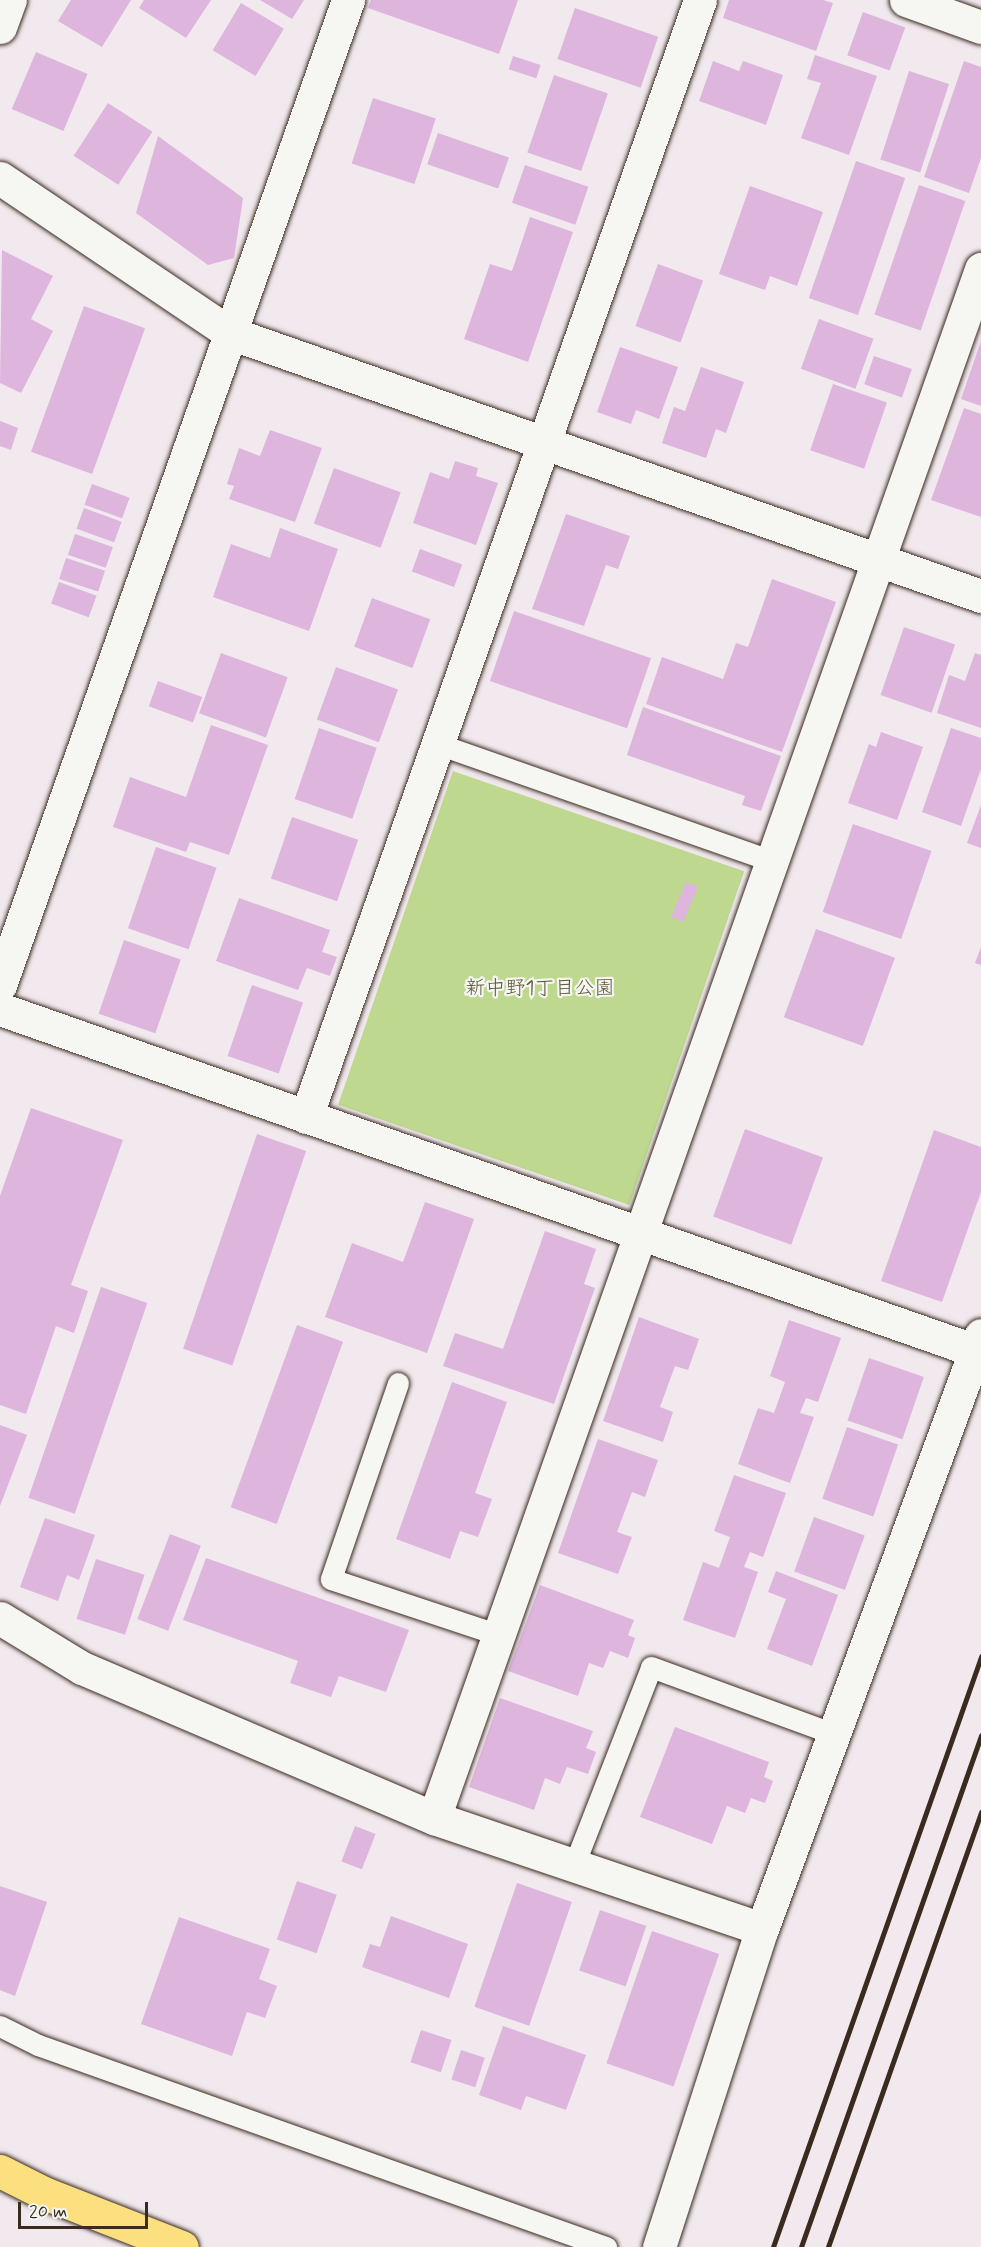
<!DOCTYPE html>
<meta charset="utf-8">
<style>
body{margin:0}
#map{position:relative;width:981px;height:2247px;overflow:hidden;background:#f1e9ee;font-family:Mynerve,"Klee One",sans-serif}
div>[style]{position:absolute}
.green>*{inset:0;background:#bed88f;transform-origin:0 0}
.building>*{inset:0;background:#ddb5dd;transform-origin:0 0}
.roads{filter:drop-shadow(0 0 2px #3b2a1e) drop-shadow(0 0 2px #3b2a1e)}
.lane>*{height:21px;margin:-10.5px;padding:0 10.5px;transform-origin:10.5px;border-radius:10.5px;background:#f6f6f2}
.street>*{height:33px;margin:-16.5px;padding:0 16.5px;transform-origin:16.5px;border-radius:16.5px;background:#f6f6f2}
.highway>*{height:33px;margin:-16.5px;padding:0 16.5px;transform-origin:16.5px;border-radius:16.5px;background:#fce080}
.rail>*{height:4.5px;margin:-2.25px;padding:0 2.25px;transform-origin:2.25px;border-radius:2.25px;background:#3b2a1e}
span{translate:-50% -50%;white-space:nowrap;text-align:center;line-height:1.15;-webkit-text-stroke:4.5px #f6f6f2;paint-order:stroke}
.park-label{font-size:20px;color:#5c563a}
.scale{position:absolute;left:18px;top:2202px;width:130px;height:27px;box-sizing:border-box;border:3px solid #3b2a1e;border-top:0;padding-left:8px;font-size:18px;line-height:21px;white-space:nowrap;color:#3b2a1e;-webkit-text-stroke:4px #f6f6f2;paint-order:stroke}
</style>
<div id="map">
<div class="green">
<div style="left:453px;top:771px;width:308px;height:353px;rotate:19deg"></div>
</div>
<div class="building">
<div style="clip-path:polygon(71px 0,131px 0,102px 47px,58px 21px)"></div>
<div style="clip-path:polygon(144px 0,211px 0,186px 38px,139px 8px)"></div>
<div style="clip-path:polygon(260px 0,304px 0,292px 19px)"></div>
<div style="clip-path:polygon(371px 0,518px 0,499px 54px,368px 8px)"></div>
<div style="clip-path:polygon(729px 0,823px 0,833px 3px,816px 51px,723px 18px)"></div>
<div style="left:241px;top:3px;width:50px;height:55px;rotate:31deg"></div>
<div style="left:575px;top:8px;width:88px;height:54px;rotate:19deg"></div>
<div style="left:863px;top:12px;width:45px;height:46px;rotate:20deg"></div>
<div style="left:36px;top:52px;width:56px;height:62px;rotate:23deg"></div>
<div style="clip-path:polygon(815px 55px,877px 76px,849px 155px,801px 138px,821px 83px,807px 79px)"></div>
<div style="left:513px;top:56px;width:29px;height:14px;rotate:18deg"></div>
<div style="clip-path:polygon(713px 61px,739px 71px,743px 61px,783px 75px,766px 125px,699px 101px)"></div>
<div style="clip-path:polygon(964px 61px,981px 67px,981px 158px,969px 193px,924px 177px)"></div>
<div style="left:909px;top:71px;width:42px;height:93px;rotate:18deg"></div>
<div style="left:554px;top:75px;width:57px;height:82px;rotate:19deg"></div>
<div style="left:373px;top:98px;width:66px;height:69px;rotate:18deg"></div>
<div style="left:108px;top:103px;width:53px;height:63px;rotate:33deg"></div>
<div style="left:438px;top:133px;width:75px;height:33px;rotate:19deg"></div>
<div style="clip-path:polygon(158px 136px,243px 198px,234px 258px,208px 265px,136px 213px)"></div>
<div style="left:856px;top:161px;width:52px;height:145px;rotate:19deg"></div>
<div style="left:525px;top:165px;width:67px;height:40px;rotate:19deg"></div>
<div style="left:919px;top:185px;width:49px;height:137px;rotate:19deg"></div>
<div style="clip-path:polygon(750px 186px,823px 212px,797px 286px,770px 276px,765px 290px,719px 274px)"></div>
<div style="clip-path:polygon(530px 217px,573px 232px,528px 362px,464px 339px,490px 264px,512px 271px)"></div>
<div style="clip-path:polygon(2px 250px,53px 276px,31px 319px,53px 331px,21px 393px,0 383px)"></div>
<div style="left:658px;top:264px;width:48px;height:66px;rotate:20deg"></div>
<div style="left:84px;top:306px;width:65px;height:155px;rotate:20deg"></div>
<div style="left:819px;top:319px;width:58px;height:53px;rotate:20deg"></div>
<div style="clip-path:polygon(981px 341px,981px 406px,961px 399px)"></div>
<div style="clip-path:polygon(620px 347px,678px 367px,659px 419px,636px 410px,631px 424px,597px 412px)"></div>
<div style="left:874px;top:356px;width:40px;height:30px;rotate:19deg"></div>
<div style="clip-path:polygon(701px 367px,744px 382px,726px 433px,716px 429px,706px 458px,662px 443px,674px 407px,685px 411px)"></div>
<div style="left:833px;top:384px;width:57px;height:70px;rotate:19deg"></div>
<div style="clip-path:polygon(964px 408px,981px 414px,981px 517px,931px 500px)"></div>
<div style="clip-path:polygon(0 421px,18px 428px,11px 450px,0 446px)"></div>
<div style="clip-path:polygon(270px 430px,322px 448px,295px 522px,229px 499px,234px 486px,227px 484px,239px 448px,260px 456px)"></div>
<div style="clip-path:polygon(455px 461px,478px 468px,476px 476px,498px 483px,476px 545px,413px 523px,430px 472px,449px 479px)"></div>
<div style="left:334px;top:468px;width:71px;height:59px;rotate:20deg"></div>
<div style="left:92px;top:484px;width:40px;height:22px;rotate:20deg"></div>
<div style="left:84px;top:508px;width:40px;height:22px;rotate:20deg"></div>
<div style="clip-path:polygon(566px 514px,630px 536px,618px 569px,606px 565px,584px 626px,532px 609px)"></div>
<div style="clip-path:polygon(280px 528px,338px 549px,309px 631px,213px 597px,231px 544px,270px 558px)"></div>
<div style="left:75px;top:534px;width:40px;height:22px;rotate:19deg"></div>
<div style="left:420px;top:549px;width:45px;height:24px;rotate:20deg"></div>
<div style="left:66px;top:558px;width:41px;height:22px;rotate:18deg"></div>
<div style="clip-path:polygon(772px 579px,836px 602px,782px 752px,646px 704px,662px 657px,723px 679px,736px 643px,748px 647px)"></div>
<div style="left:59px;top:582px;width:40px;height:23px;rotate:20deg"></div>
<div style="left:372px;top:598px;width:62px;height:52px;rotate:20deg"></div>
<div style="left:514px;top:611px;width:145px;height:74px;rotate:19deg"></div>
<div style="left:904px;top:627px;width:54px;height:72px;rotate:19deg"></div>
<div style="left:221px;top:653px;width:71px;height:64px;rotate:20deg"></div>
<div style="clip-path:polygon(975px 653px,981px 655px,981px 728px,937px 713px,949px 675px,965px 681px)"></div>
<div style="left:336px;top:667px;width:66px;height:56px;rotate:20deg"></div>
<div style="left:158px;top:681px;width:47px;height:27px;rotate:20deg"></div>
<div style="clip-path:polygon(643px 707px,781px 756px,761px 811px,742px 805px,745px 796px,627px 755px)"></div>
<div style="clip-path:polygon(211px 725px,268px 745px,229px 855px,190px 842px,186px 852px,113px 827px,130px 777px,186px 797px)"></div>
<div style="left:319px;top:728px;width:61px;height:75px;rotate:19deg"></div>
<div style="clip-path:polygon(951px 728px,981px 738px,981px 769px,961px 826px,922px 812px)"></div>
<div style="clip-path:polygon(881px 732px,923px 747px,897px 820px,848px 803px,869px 744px,876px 747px)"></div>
<div style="clip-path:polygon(981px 805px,981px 848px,967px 843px)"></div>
<div style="left:292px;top:817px;width:70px;height:65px;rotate:19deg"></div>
<div style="left:853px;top:824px;width:83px;height:93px;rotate:19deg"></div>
<div style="left:156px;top:847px;width:64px;height:86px;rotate:19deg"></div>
<div style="left:686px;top:882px;width:13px;height:38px;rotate:23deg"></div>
<div style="clip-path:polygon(239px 898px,330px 930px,322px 952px,337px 957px,330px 976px,307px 968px,298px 990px,216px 961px)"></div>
<div style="left:816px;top:929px;width:84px;height:94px;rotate:20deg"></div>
<div style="left:124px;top:940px;width:60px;height:78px;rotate:19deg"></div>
<div style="clip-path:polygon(981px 947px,981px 965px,975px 963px)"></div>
<div style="left:252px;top:985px;width:54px;height:75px;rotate:19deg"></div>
<div style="clip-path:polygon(31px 1108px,123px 1140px,71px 1285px,88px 1291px,74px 1333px,56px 1326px,26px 1414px,0 1405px,0 1196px)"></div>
<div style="left:745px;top:1129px;width:83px;height:93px;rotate:20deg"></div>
<div style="clip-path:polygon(934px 1130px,981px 1147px,981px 1192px,942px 1302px,881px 1281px)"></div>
<div style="left:257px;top:1134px;width:52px;height:227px;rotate:19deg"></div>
<div style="clip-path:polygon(425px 1202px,474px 1219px,427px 1353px,325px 1317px,352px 1243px,403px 1262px)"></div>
<div style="clip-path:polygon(545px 1231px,596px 1249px,584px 1284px,595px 1288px,554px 1404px,443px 1366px,455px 1333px,503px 1349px)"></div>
<div style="left:101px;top:1287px;width:49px;height:223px;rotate:19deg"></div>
<div style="clip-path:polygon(639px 1317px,699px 1339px,688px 1370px,675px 1366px,660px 1407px,673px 1412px,663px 1442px,603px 1421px)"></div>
<div style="clip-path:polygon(789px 1320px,841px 1338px,818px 1402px,806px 1398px,800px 1413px,814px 1417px,790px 1483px,738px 1464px,758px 1408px,774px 1413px,785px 1382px,770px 1376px)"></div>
<div style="left:297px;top:1325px;width:49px;height:194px;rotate:20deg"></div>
<div style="left:869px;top:1358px;width:58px;height:66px;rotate:19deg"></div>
<div style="clip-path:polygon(452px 1382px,507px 1402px,475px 1493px,492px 1499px,478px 1537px,460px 1531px,450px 1559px,396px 1539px)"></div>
<div style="clip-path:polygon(0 1425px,27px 1435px,0 1506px)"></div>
<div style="left:847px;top:1427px;width:54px;height:76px;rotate:19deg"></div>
<div style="clip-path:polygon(598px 1439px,658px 1460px,645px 1497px,632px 1492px,617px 1532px,632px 1537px,618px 1574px,558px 1553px)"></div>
<div style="clip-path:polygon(734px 1475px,786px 1493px,763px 1557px,750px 1552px,744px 1567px,758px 1572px,735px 1638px,683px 1620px,703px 1562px,719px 1568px,730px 1537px,714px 1531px)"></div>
<div style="left:814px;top:1517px;width:54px;height:58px;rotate:20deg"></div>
<div style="clip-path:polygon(45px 1518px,95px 1535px,79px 1580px,67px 1575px,58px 1601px,20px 1587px)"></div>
<div style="left:170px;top:1534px;width:33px;height:91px;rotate:21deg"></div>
<div style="clip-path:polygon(206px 1558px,409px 1630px,386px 1692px,339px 1676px,331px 1697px,290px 1683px,298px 1661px,183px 1620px)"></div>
<div style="left:96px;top:1559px;width:51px;height:63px;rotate:18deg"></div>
<div style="clip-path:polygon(776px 1571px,838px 1595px,812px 1666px,767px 1649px,786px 1599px,768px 1592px)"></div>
<div style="clip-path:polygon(540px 1585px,634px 1620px,628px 1635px,635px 1638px,628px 1658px,610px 1651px,603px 1668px,589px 1663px,578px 1696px,508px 1671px)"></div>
<div style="clip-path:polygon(500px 1698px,593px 1731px,586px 1748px,596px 1752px,588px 1774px,567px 1767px,560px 1784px,545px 1778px,534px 1810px,469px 1787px)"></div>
<div style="clip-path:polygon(675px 1727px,769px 1762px,764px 1777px,773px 1781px,765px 1803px,751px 1798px,745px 1813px,727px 1806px,712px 1844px,640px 1817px)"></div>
<div style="left:355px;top:1826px;width:22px;height:38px;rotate:21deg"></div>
<div style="left:297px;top:1881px;width:42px;height:62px;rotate:19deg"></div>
<div style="left:517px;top:1883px;width:58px;height:131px;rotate:19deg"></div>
<div style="clip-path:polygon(0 1886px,47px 1902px,15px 1996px,0 1990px)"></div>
<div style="left:600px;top:1910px;width:49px;height:64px;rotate:19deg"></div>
<div style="clip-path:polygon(391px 1916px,468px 1944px,449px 1998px,362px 1967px,370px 1944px,380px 1947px)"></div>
<div style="clip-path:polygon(179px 1917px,270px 1949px,259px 1979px,277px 1986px,265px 2018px,247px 2012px,232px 2056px,141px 2024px)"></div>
<div style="left:652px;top:1931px;width:71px;height:140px;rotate:19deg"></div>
<div style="clip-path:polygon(503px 2026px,586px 2055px,566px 2110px,526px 2096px,521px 2110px,479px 2095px)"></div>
<div style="left:421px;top:2030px;width:32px;height:34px;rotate:18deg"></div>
<div style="left:461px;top:2050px;width:25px;height:31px;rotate:18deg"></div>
</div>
<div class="roads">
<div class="lane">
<div style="left:438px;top:744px;width:354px;rotate:19.3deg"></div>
<div style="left:398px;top:1383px;width:207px;rotate:108.9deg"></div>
<div style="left:331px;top:1579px;width:177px;rotate:18.4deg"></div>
<div style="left:574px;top:1865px;width:212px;rotate:-68.7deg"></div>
<div style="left:651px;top:1667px;width:195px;rotate:20.1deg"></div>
<div style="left:0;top:2026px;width:42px;rotate:26.6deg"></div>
<div style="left:38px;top:2045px;width:603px;rotate:19.58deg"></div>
</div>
<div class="street">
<div style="left:906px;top:0;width:80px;rotate:19.8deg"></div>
<div style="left:0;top:27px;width:29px;rotate:-70deg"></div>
<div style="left:0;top:178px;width:277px;rotate:34deg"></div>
<div style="left:230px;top:333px;width:796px;rotate:19.3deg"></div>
<div style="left:0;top:985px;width:1045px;rotate:-70.54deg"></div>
<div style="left:0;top:1009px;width:1034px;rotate:19.31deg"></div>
<div style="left:306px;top:1117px;width:1184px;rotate:-70.57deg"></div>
<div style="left:0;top:1618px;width:96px;rotate:31.4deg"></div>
<div style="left:82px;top:1668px;width:383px;rotate:23.1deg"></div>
<div style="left:434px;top:1818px;width:346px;rotate:18.7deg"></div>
<div style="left:434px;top:1818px;width:1643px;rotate:-70.55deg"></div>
<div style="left:659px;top:2247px;width:334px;rotate:-72.1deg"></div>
<div style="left:762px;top:1929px;width:633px;rotate:-69.76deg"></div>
</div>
<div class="highway">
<div style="left:0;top:2171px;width:49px;rotate:26.6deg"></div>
<div style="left:44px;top:2193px;width:148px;rotate:21.4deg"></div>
</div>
</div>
<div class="rail">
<div style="left:773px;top:2247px;width:626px;rotate:-70.58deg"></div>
<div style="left:801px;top:2247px;width:542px;rotate:-70.6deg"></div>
<div style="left:828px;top:2247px;width:461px;rotate:-70.6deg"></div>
</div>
<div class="park-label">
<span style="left:540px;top:988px">新中野1丁目公園</span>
</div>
<div class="scale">20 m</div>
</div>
